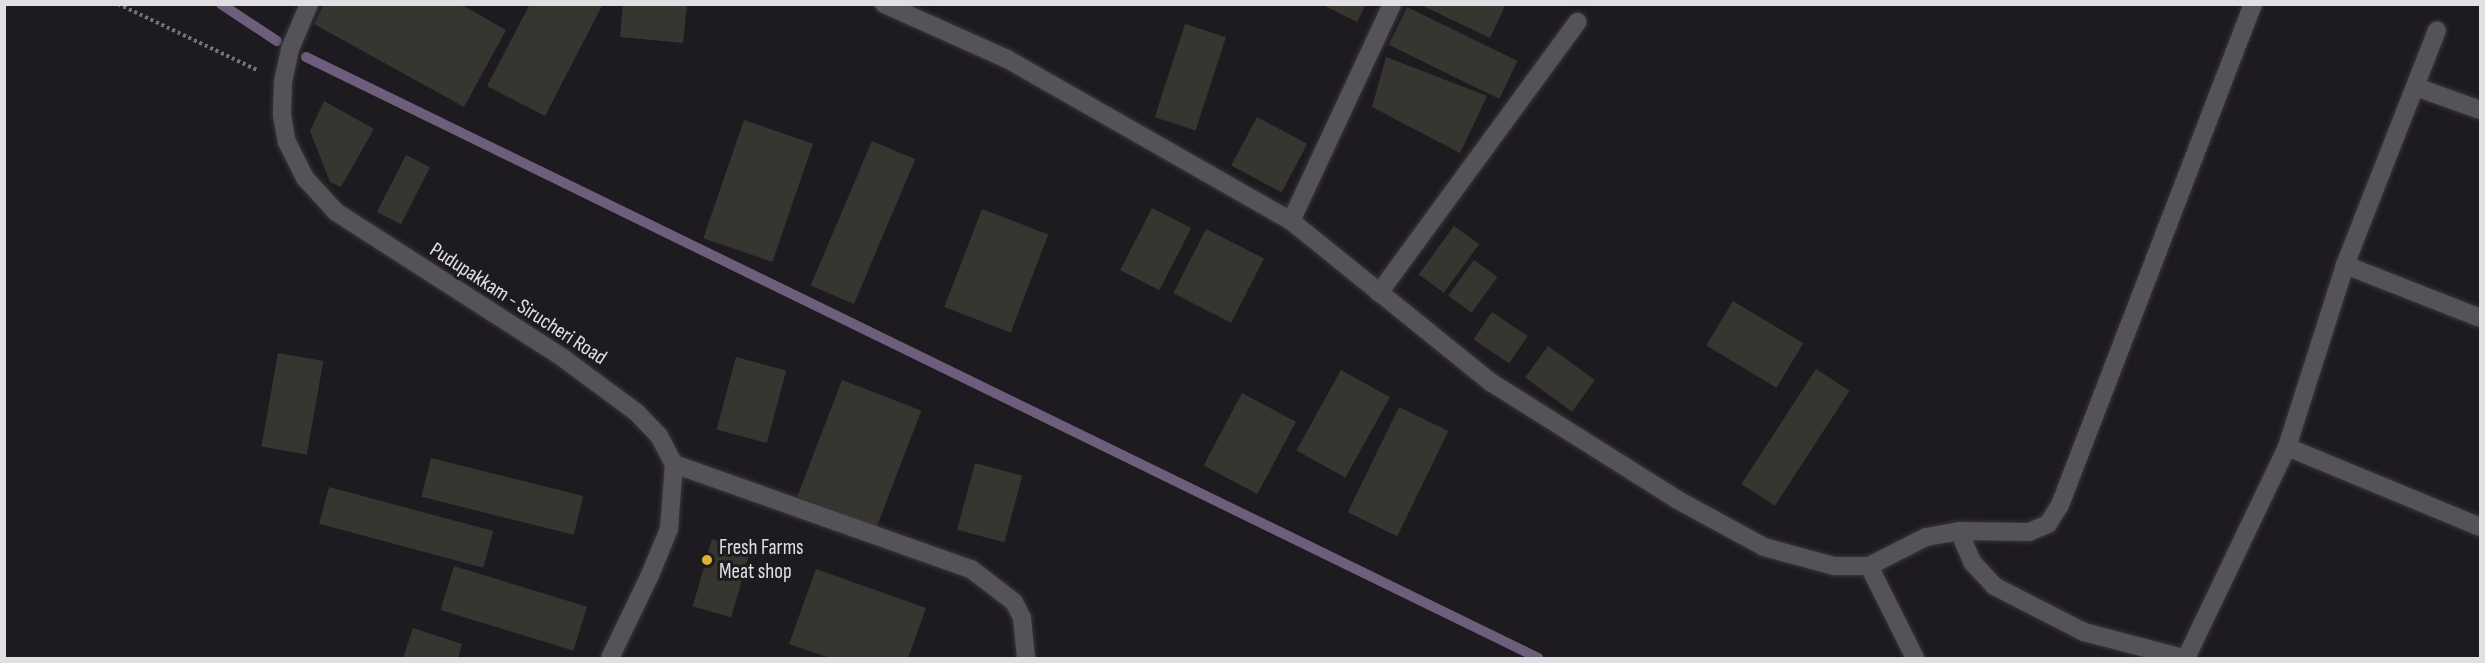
<!DOCTYPE html>
<style>
body{margin:0}
#map{position:relative;width:2485px;height:663px;overflow:hidden;background:#1e1b20;font-family:"Sofia Sans Condensed",sans-serif}
div>[style]{position:absolute}
.stream>*{height:10px;margin:-5px;padding:0 5px;transform-origin:5px;border-radius:5px;background:#6d5e7b}
.building>*{inset:0;background:#373530;transform-origin:0 0}
.path>*{height:4px;margin-top:-2px;transform-origin:0;background:repeating-linear-gradient(90deg,#757277 0 3px,transparent 0 6px)}
.roads{filter:drop-shadow(0 0 2px #38363a) drop-shadow(0 0 2px #38363a)}
.street>*{height:18px;margin:-9px;padding:0 9px;transform-origin:9px;border-radius:9px;background:#555358}
.secondary>*{height:18px;margin:-9px;padding:0 9px;transform-origin:9px;border-radius:9px;background:#555358}
.dots>*{width:16px;height:16px;translate:-50% -50%;box-sizing:border-box;border:3px solid #1e1b20;border-radius:50%}
span{translate:-50% -50%;white-space:nowrap;text-align:center;line-height:1.15;-webkit-text-stroke:6px #1e1b20;paint-order:stroke}
.street-label{font-size:21px;color:#e1dfe3}
.poi-label{font-size:21px;color:#e1dfe3}
.left{translate:0 -50%;text-align:left}
.frame{position:absolute;inset:0;border:6px solid #e1dfe3;pointer-events:none}
</style>
<div id="map">
<div class="stream">
<div style="left:221px;top:4px;width:67px;rotate:33.5deg"></div>
<div style="left:306px;top:57px;width:1371px;rotate:26deg"></div>
</div>
<div class="building">
<div style="clip-path:polygon(324px 4px,460px 4px,506px 30px,464px 107px,314px 24px)"></div>
<div style="clip-path:polygon(530px 4px,603px 4px,545px 116px,487px 86px)"></div>
<div style="clip-path:polygon(623px 4px,687px 4px,683px 43px,620px 37px)"></div>
<div style="clip-path:polygon(1321px 4px,1366px 4px,1357px 22px)"></div>
<div style="clip-path:polygon(1419px 4px,1506px 4px,1490px 38px)"></div>
<div style="left:1407px;top:7px;width:123px;height:42px;rotate:26deg"></div>
<div style="left:1185px;top:24px;width:43px;height:98px;rotate:18deg"></div>
<div style="clip-path:polygon(1386px 57px,1487px 96px,1460px 153px,1372px 107px)"></div>
<div style="clip-path:polygon(324px 101px,374px 129px,341px 187px,330px 182px,310px 131px)"></div>
<div style="left:1257px;top:117px;width:57px;height:55px;rotate:28deg"></div>
<div style="left:744px;top:120px;width:73px;height:125px;rotate:19deg"></div>
<div style="left:872px;top:141px;width:47px;height:157px;rotate:23deg"></div>
<div style="left:406px;top:155px;width:27px;height:64px;rotate:27deg"></div>
<div style="left:1152px;top:208px;width:44px;height:70px;rotate:27deg"></div>
<div style="left:982px;top:209px;width:71px;height:105px;rotate:21deg"></div>
<div style="left:1454px;top:226px;width:31px;height:60px;rotate:36deg"></div>
<div style="left:1206px;top:229px;width:65px;height:72px;rotate:27deg"></div>
<div style="left:1474px;top:260px;width:29px;height:44px;rotate:36deg"></div>
<div style="left:1733px;top:301px;width:82px;height:52px;rotate:31deg"></div>
<div style="left:1492px;top:312px;width:43px;height:33px;rotate:34deg"></div>
<div style="left:1548px;top:346px;width:58px;height:39px;rotate:36deg"></div>
<div style="left:278px;top:353px;width:46px;height:95px;rotate:10deg"></div>
<div style="left:736px;top:357px;width:52px;height:75px;rotate:15deg"></div>
<div style="left:1816px;top:369px;width:40px;height:137px;rotate:33deg"></div>
<div style="left:1341px;top:370px;width:56px;height:92px;rotate:29deg"></div>
<div style="left:842px;top:380px;width:85px;height:125px;rotate:21deg"></div>
<div style="left:1242px;top:393px;width:61px;height:82px;rotate:28deg"></div>
<div style="left:1399px;top:407px;width:55px;height:117px;rotate:26deg"></div>
<div style="left:431px;top:458px;width:157px;height:40px;rotate:14deg"></div>
<div style="left:975px;top:463px;width:49px;height:69px;rotate:15deg"></div>
<div style="left:329px;top:487px;width:170px;height:38px;rotate:15deg"></div>
<div style="left:712px;top:539px;width:40px;height:70px;rotate:16deg"></div>
<div style="left:454px;top:566px;width:139px;height:46px;rotate:17deg"></div>
<div style="clip-path:polygon(816px 569px,926px 608px,908px 658px,830px 658px,789px 644px)"></div>
<div style="clip-path:polygon(413px 628px,462px 644px,458px 658px,403px 658px)"></div>
</div>
<div class="path">
<div style="left:118px;top:4px;width:156px;rotate:25.4deg"></div>
</div>
<div class="roads">
<div class="street">
<div style="left:2416px;top:87px;width:68px;rotate:19.8deg"></div>
<div style="left:1291px;top:221px;width:239px;rotate:-65deg"></div>
<div style="left:2345px;top:265px;width:145px;rotate:21.4deg"></div>
<div style="left:1379px;top:293px;width:336px;rotate:-53.8deg"></div>
<div style="left:2287px;top:447px;width:209px;rotate:22.5deg"></div>
<div style="left:674px;top:464px;width:315px;rotate:19.5deg"></div>
<div style="left:971px;top:569px;width:54px;rotate:37.5deg"></div>
<div style="left:1014px;top:602px;width:18px;rotate:63deg"></div>
<div style="left:1022px;top:618px;width:40px;rotate:84.3deg"></div>
<div style="left:1959px;top:531px;width:34px;rotate:67deg"></div>
<div style="left:1972px;top:562px;width:33px;rotate:47deg"></div>
<div style="left:1994px;top:586px;width:101px;rotate:27.1deg"></div>
<div style="left:2084px;top:632px;width:102px;rotate:14.7deg"></div>
<div style="left:1869px;top:566px;width:103px;rotate:63.4deg"></div>
<div style="left:2186px;top:658px;width:234px;rotate:-64.4deg"></div>
<div style="left:2287px;top:447px;width:191px;rotate:-72.3deg"></div>
<div style="left:2345px;top:265px;width:252px;rotate:-68.6deg"></div>
</div>
<div class="secondary">
<div style="left:309px;top:4px;width:49px;rotate:112.9deg"></div>
<div style="left:290px;top:49px;width:35px;rotate:102deg"></div>
<div style="left:283px;top:83px;width:32px;rotate:92deg"></div>
<div style="left:282px;top:115px;width:27px;rotate:80deg"></div>
<div style="left:287px;top:142px;width:40px;rotate:63.4deg"></div>
<div style="left:305px;top:178px;width:46px;rotate:47.6deg"></div>
<div style="left:336px;top:212px;width:270px;rotate:32.7deg"></div>
<div style="left:563px;top:358px;width:91px;rotate:36.5deg"></div>
<div style="left:636px;top:412px;width:33px;rotate:46deg"></div>
<div style="left:659px;top:436px;width:32px;rotate:62deg"></div>
<div style="left:674px;top:464px;width:65px;rotate:94.4deg"></div>
<div style="left:669px;top:529px;width:50px;rotate:112.4deg"></div>
<div style="left:650px;top:575px;width:92px;rotate:115.7deg"></div>
<div style="left:884px;top:4px;width:135px;rotate:24.1deg"></div>
<div style="left:1007px;top:59px;width:327px;rotate:29.7deg"></div>
<div style="left:1291px;top:221px;width:258px;rotate:38.9deg"></div>
<div style="left:1492px;top:383px;width:218px;rotate:32.2deg"></div>
<div style="left:1676px;top:499px;width:100px;rotate:28.6deg"></div>
<div style="left:1764px;top:547px;width:73px;rotate:15.2deg"></div>
<div style="left:1834px;top:566px;width:35px"></div>
<div style="left:1869px;top:566px;width:64px;rotate:-27deg"></div>
<div style="left:1926px;top:537px;width:34px;rotate:-10deg"></div>
<div style="left:1959px;top:531px;width:70px;rotate:0.8deg"></div>
<div style="left:2029px;top:532px;width:21px;rotate:-23deg"></div>
<div style="left:2048px;top:524px;width:22px;rotate:-58deg"></div>
<div style="left:2060px;top:505px;width:537px;rotate:-68.93deg"></div>
</div>
</div>
<div class="dots">
<div style="left:707px;top:560px;background:#ddb133"></div>
</div>
<div class="street-label">
<span style="left:518px;top:304px;rotate:33deg">Pudupakkam - Sirucheri Road</span>
</div>
<div class="poi-label">
<span class="left" style="left:719px;top:560px">Fresh Farms<br>Meat shop</span>
</div>
<div class="frame"></div>
</div>
